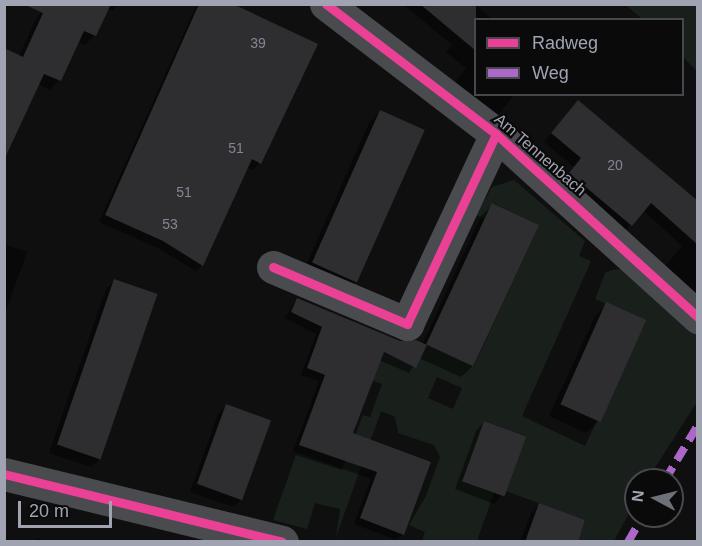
<!DOCTYPE html>
<style>
body{margin:0}
#map{position:relative;width:702px;height:546px;overflow:hidden;background:#0f0f10;font-family:Helvetica,sans-serif}
div>[style]{position:absolute}
.green>*{inset:0;background:#19201b}
.shadow>*{inset:0;background:#0007}
.building>*{inset:0;background:#2e2e30;transform-origin:0 0}
.minor>*{height:33px;margin:-16.5px;padding:0 16.5px;transform-origin:16.5px;border-radius:16.5px;background:#4a4b4f}
.quiet>*{height:8px;margin-top:-4px;transform-origin:0;background:repeating-linear-gradient(90deg,#ac68c9 0 15px,transparent 0 23px)}
.cycleway>*{height:9px;margin:-4.5px;padding:0 4.5px;transform-origin:4.5px;border-radius:4.5px;background:#ea4096}
span{translate:-50% -50%;white-space:nowrap;text-align:center;line-height:1.15;-webkit-text-stroke:4.5px #0a0a0b;paint-order:stroke}
.number-label{font-size:14px;color:#848692}
.number-label span{-webkit-text-stroke-width:0}
.street-label{font-size:16px;color:#a0a4b2}
.frame{position:absolute;inset:0;border:6px solid #a0a4b2;pointer-events:none}
.legend{position:absolute;left:474px;top:18px;width:210px;height:78px;box-sizing:border-box;background:#0a0a0b;border:2px solid #46484e;margin:0;padding:8px 10px;list-style:none;font-size:18px;color:#a0a4b2}
.legend li{display:flex;align-items:center;gap:12px;height:30px}
.legend b{width:30px;border:2px solid #46484e}
.north{position:absolute;left:624px;top:468px;width:60px;height:60px;box-sizing:border-box;background:#0a0a0b;border:2px solid #46484e;border-radius:50%;rotate:277deg;font-size:16px;font-weight:700;line-height:24px;text-align:center;color:#a0a4b2}
.north::after{content:'';display:block;margin:auto;width:21px;height:27px;background:#6d7079;clip-path:polygon(50% 0,100% 100%,50% 72%,0 100%)}
.scale{position:absolute;left:18px;top:501px;width:94px;height:27px;box-sizing:border-box;border:3px solid #a0a4b2;border-top:0;padding-left:8px;font-size:18px;line-height:21px;white-space:nowrap;color:#a0a4b2;-webkit-text-stroke:4px #0a0a0b;paint-order:stroke}
</style>
<div id="map">
<div class="green">
<div style="clip-path:polygon(626px 5px,697px 5px,697px 71px,683px 57px,682px 20px,642px 19px)"></div>
<div style="clip-path:polygon(evenodd,514px 180px,585px 241px,579px 256px,591px 261px,522px 416px,585px 446px,645px 321px,595px 299px,605px 273px,612px 270px,621px 269px,697px 334px,697px 402px,647px 480px,636px 480px,636px 500px,614px 541px,578px 541px,585px 520px,506px 491px,526px 436px,484px 421px,462px 480px,494px 493px,477px 541px,422px 541px,425px 532px,409px 525px,426px 496px,440px 457px,434px 445px,398px 433px,395px 417px,381px 411px,336px 537px,340px 509px,315px 503px,307px 529px,273px 520px,296px 455px,342px 470px,363px 415px,370px 417px,382px 384px,343px 370px,346px 337px,416px 367px,427px 345px,474px 366px,539px 225px,493px 203px,485px 219px,476px 215px,492px 187px,514px 180px,437px 377px,462px 388px,453px 409px,428px 398px,437px 377px)"></div>
</div>
<div class="shadow">
<div style="clip-path:polygon(51px 4px,119px 4px,113px 11px,107px 8px,95px 35px,85px 45px,77px 42px,59px 80px,50px 90px,37px 84px,19px 56px,37px 17px)"></div>
<div style="clip-path:polygon(197px 4px,228px 4px,259px 163px,253px 170px,247px 167px,202px 265px,196px 271px,156px 247px,99px 222px)"></div>
<div style="clip-path:polygon(403px 4px,474px 4px,493px 20px,476px 20px,476px 94px,515px 94px,495px 119px,452px 86px,466px 68px,446px 52px,452px 45px)"></div>
<div style="clip-path:polygon(570px 110px,698px 203px,698px 298px,663px 268px,682px 246px,643px 210px,623px 233px,562px 181px,574px 167px,544px 142px)"></div>
<div style="clip-path:polygon(380px 112px,356px 282px,345px 293px,302px 275px,369px 123px)"></div>
<div style="clip-path:polygon(493px 205px,473px 366px,461px 377px,419px 358px,409px 373px,379px 360px,351px 434px,429px 463px,403px 534px,396px 540px,354px 524px,371px 479px,293px 451px,319px 381px,301px 375px,316px 334px,285px 318px,297px 299px,399px 343px,422px 345px,481px 216px)"></div>
<div style="clip-path:polygon(4px 244px,27px 252px,4px 317px)"></div>
<div style="clip-path:polygon(114px 281px,100px 459px,91px 467px,49px 453px,106px 289px)"></div>
<div style="clip-path:polygon(607px 304px,598px 421px,586px 433px,549px 416px,595px 316px)"></div>
<div style="clip-path:polygon(226px 406px,242px 499px,233px 507px,190px 492px,218px 414px)"></div>
<div style="clip-path:polygon(484px 422px,502px 495px,494px 504px,455px 489px,476px 431px)"></div>
<div style="clip-path:polygon(539px 505px,576px 542px,520px 542px,531px 513px)"></div>
<div style="clip-path:polygon(37px 538px,47px 542px,34px 542px)"></div>
</div>
<div class="building">
<div style="clip-path:polygon(23px 4px,111px 4px,96px 36px,84px 31px,61px 81px,44px 74px,4px 160px,4px 48px,23px 57px,43px 13px)"></div>
<div style="clip-path:polygon(199px 4px,233px 4px,318px 44px,261px 164px,252px 159px,203px 266px,163px 241px,105px 215px)"></div>
<div style="clip-path:polygon(420px 4px,476px 4px,476px 51px)"></div>
<div style="clip-path:polygon(578px 100px,698px 201px,698px 245px,651px 203px,632px 226px,569px 173px,581px 158px,551px 133px)"></div>
<div style="left:380px;top:110px;width:49px;height:167px;rotate:24deg"></div>
<div style="left:492px;top:203px;width:52px;height:156px;rotate:25deg"></div>
<div style="left:114px;top:279px;width:46px;height:175px;rotate:19deg"></div>
<div style="clip-path:polygon(297px 298px,400px 341px,416px 340px,427px 345px,416px 368px,384px 352px,353px 433px,431px 462px,404px 535px,360px 518px,377px 472px,299px 445px,325px 375px,307px 368px,322px 327px,291px 312px)"></div>
<div style="left:606px;top:302px;width:44px;height:112px;rotate:24deg"></div>
<div style="left:226px;top:404px;width:48px;height:85px;rotate:20deg"></div>
<div style="left:484px;top:421px;width:45px;height:64px;rotate:20deg"></div>
<div style="clip-path:polygon(539px 503px,585px 520px,578px 542px,525px 542px)"></div>
</div>
<div class="minor">
<div style="left:326px;top:4px;width:214px;rotate:37.4deg"></div>
<div style="left:496px;top:134px;width:273px;rotate:42.2deg"></div>
<div style="left:273px;top:267px;width:146px;rotate:23deg"></div>
<div style="left:407px;top:324px;width:210px;rotate:-64.9deg"></div>
<div style="left:4px;top:474px;width:286px;rotate:13.7deg"></div>
</div>
<div class="quiet">
<div style="left:665px;top:480px;width:64px;rotate:-59deg"></div>
<div style="left:628px;top:542px;width:30px;rotate:-60deg"></div>
</div>
<div class="cycleway">
<div style="left:326px;top:4px;width:214px;rotate:37.4deg"></div>
<div style="left:496px;top:134px;width:273px;rotate:42.2deg"></div>
<div style="left:273px;top:267px;width:146px;rotate:23deg"></div>
<div style="left:407px;top:324px;width:210px;rotate:-64.9deg"></div>
<div style="left:4px;top:474px;width:286px;rotate:13.7deg"></div>
</div>
<div class="number-label">
<span style="left:258px;top:43px">39</span>
<span style="left:236px;top:148px">51</span>
<span style="left:615px;top:165px">20</span>
<span style="left:184px;top:192px">51</span>
<span style="left:170px;top:224px">53</span>
</div>
<div class="street-label">
<span style="left:540px;top:155px;rotate:41deg">Am Tennenbach</span>
</div>
<div class="frame"></div>
<ul class="legend">
<li><b style="height:8px;background:#ea4096"></b>Radweg</li>
<li><b style="height:8px;background:#ac68c9"></b>Weg</li>
</ul>
<div class="north">N</div>
<div class="scale">20 m</div>
</div>
